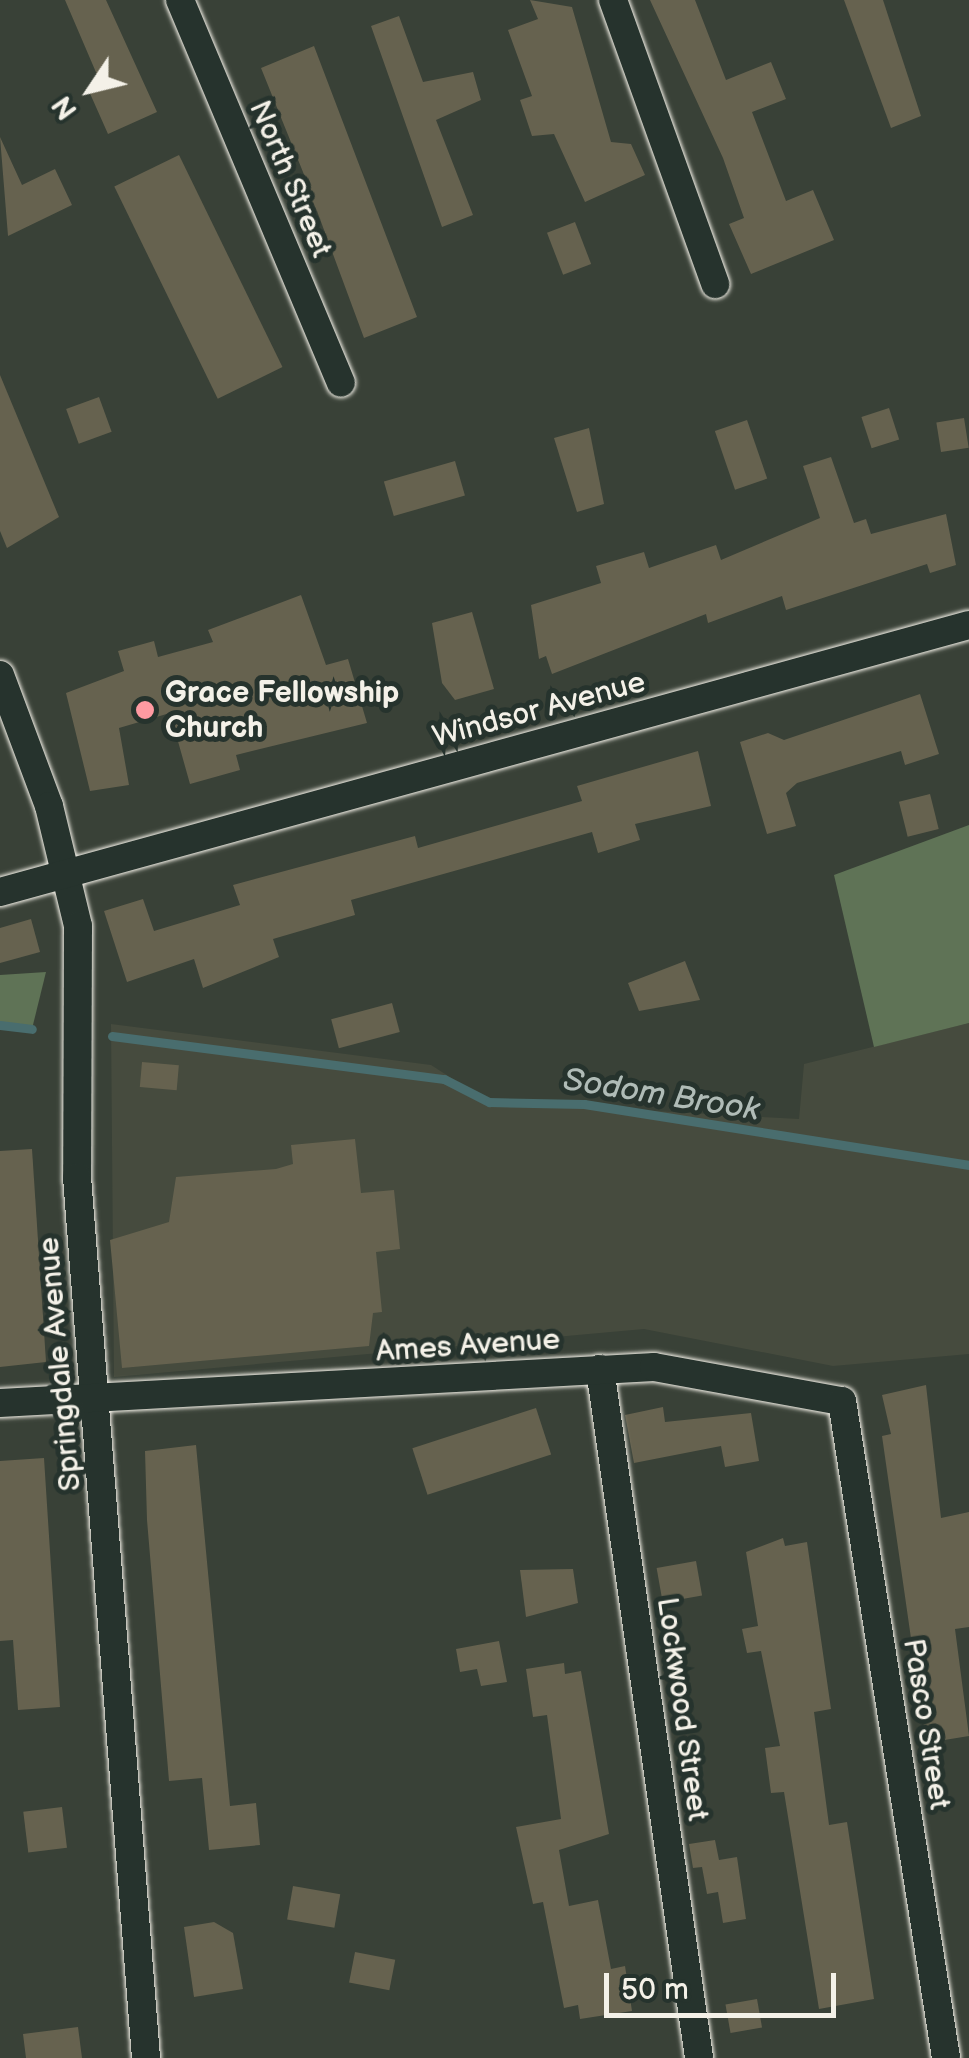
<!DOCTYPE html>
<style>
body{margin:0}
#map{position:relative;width:969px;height:2058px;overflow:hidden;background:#394137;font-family:"Balsamiq Sans",sans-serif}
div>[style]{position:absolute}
.built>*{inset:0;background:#464b3e}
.green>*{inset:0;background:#5f7356}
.stream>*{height:9px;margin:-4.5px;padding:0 4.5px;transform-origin:4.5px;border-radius:4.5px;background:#496d6e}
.building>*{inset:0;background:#66624f;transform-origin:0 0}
.roads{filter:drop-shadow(0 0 2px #f4f1e8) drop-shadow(0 0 2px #f4f1e8)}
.minor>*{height:28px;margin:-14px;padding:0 14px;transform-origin:14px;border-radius:14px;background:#26332d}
.dots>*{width:28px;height:28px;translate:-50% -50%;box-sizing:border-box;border:5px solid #26332d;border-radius:50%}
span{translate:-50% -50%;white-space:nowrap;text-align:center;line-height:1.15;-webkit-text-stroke:10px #26332d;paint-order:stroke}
.street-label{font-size:30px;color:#f4f1e8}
.poi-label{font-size:30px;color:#f4f1e8;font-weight:700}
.left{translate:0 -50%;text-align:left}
.water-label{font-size:32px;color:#b0bcb7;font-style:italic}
.north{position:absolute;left:40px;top:40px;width:100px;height:100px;-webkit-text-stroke:8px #26332d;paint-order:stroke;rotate:235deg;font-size:28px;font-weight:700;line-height:40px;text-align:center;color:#f4f1e8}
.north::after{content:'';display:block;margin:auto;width:35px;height:45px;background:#f4f1e8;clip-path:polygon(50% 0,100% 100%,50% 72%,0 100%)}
.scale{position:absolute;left:604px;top:1973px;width:232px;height:45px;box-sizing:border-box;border:5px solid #f4f1e8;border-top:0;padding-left:12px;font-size:30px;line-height:35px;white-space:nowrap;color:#f4f1e8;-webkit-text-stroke:8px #26332d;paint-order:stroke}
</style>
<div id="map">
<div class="built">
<div style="clip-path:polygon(969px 1023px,969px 1354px,833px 1366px,644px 1329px,114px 1377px,111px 1024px,431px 1065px,489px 1102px,799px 1119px,804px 1064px)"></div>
</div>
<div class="green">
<div style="clip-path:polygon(969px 825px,969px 1023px,874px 1047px,834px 875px)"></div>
<div style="clip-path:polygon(46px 972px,32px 1029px,0 1025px,0 975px)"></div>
</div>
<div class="stream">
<div style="left:0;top:1025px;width:32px;rotate:7deg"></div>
<div style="left:112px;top:1036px;width:335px;rotate:7.4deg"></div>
<div style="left:444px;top:1079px;width:51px;rotate:27.1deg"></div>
<div style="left:489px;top:1102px;width:95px;rotate:1.2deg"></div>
<div style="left:584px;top:1104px;width:390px;rotate:9deg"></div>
</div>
<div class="building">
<div style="clip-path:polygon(65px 0,106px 0,157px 112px,108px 134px,88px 89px,101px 84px)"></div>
<div style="clip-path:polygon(530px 0,572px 7px,611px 142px,631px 144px,645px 175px,585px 202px,554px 134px,532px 136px,520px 100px,532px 96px,508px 30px,538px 19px)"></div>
<div style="clip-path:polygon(650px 0,695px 0,726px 80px,771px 62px,786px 99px,752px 112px,786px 201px,813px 190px,834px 240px,751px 274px,729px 224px,744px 218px,723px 158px)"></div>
<div style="clip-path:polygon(844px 0,883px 0,921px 116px,891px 128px)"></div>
<div style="clip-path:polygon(399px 16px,423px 82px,473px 72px,481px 100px,436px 120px,473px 215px,442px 227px,371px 26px)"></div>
<div style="clip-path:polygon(314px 46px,417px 317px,364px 338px,317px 211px,309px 214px,298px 186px,307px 182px,261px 68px)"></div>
<div style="clip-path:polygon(0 137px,22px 185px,55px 169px,72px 205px,8px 236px)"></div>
<div style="left:179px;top:155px;width:236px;height:72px;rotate:64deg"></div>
<div style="left:575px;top:222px;width:45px;height:30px;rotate:69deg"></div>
<div style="clip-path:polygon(0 375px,59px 517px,7px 548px,0 531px)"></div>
<div style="left:99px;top:397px;width:37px;height:35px;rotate:70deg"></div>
<div style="left:889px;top:408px;width:33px;height:29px;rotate:72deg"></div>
<div style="left:964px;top:418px;width:30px;height:28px;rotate:81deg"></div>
<div style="left:747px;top:420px;width:62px;height:34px;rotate:71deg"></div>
<div style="clip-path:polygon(589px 428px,604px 504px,577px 512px,554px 438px)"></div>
<div style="clip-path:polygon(831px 457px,854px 523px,866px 519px,871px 534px,946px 514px,956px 565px,930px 573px,927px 564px,786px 610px,782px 596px,708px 623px,706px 614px,552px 674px,546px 656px,539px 659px,531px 605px,601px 583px,596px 566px,644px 552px,649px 568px,716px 545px,721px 560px,820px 518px,803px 466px)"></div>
<div style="left:455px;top:461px;width:36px;height:74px;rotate:74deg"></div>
<div style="clip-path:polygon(301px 595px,326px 665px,348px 659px,367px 723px,236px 755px,240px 770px,190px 784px,170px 713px,119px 728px,129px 785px,90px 791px,66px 693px,124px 671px,118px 651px,154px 641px,158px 657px,213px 642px,208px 630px)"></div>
<div style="clip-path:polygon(472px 612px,494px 689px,455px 700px,442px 683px,432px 623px)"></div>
<div style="clip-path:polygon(920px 694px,939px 754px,905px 765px,901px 751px,797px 783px,786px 793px,796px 826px,767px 834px,740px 742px,768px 733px,784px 740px)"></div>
<div style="clip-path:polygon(698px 751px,711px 806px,635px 824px,640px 840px,598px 853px,592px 832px,351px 900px,355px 915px,273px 939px,279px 957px,203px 988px,194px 959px,127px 982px,104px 911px,143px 899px,154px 931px,240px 905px,233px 885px,415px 836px,418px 848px,582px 801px,577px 786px)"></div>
<div style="left:930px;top:794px;width:36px;height:32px;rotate:76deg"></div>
<div style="clip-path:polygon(31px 919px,40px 952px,0 963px,0 928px)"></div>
<div style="clip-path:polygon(685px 961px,700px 1000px,639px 1011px,628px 983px)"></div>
<div style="left:392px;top:1003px;width:30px;height:63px;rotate:75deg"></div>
<div style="left:142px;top:1062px;width:37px;height:25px;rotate:5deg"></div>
<div style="clip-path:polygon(355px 1139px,361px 1193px,394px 1190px,400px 1249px,376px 1252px,382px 1312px,373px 1313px,369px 1346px,122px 1368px,110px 1240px,169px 1222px,176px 1177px,276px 1169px,293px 1164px,291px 1145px)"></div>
<div style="clip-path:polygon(32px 1149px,46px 1362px,0 1367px,0 1151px)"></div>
<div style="clip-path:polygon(926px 1385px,941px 1518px,969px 1512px,969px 1627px,955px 1629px,969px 1736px,926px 1743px,882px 1436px,891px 1434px,882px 1395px)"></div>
<div style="clip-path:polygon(663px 1407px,665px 1422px,751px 1413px,759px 1461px,725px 1467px,721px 1446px,634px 1463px,625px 1415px)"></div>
<div style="left:536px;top:1408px;width:49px;height:130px;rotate:72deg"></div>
<div style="clip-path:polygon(196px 1445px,230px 1806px,256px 1803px,260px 1845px,209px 1850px,202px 1778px,169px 1781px,147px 1520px,145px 1451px)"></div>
<div style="clip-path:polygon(44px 1458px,60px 1707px,18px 1710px,13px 1640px,0 1641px,0 1461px)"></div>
<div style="clip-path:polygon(783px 1538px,785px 1546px,807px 1542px,831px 1709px,814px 1712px,829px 1825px,847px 1822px,874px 1999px,819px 2009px,784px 1792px,771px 1793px,765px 1748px,780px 1746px,761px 1651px,747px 1653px,742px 1629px,758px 1626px,746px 1552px)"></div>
<div style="left:696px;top:1561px;width:35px;height:40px;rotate:80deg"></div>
<div style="clip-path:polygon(573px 1569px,578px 1603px,526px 1617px,520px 1570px)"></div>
<div style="clip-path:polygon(499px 1641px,507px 1682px,481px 1686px,477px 1669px,460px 1672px,456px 1649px)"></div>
<div style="clip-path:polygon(564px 1663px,565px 1674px,581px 1671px,609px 1834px,559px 1850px,569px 1906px,598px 1900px,611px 1969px,625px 1966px,632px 2011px,580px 2019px,578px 2005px,564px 2008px,543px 1902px,533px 1904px,516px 1827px,561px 1819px,547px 1715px,533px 1717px,526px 1669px)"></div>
<div style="left:62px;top:1807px;width:41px;height:39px;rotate:83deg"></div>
<div style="clip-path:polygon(715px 1840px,719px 1860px,737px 1857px,746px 1919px,723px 1923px,718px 1892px,707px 1894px,702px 1867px,693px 1868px,689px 1844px)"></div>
<div style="left:293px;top:1886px;width:48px;height:34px;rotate:10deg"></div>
<div style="clip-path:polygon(214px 1922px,233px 1933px,243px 1989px,194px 1997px,184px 1927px)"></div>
<div style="left:355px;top:1952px;width:41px;height:31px;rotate:11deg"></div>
<div style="left:757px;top:1999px;width:29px;height:32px;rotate:80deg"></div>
<div style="clip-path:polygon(78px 2027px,82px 2058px,26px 2058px,23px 2034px)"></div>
</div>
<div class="roads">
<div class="minor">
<div style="left:180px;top:0;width:415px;rotate:67.2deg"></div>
<div style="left:613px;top:0;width:302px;rotate:70.2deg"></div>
<div style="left:0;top:675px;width:140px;rotate:69.5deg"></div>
<div style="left:49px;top:806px;width:123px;rotate:76.4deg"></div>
<div style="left:78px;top:926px;width:251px;rotate:90.2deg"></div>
<div style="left:77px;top:1177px;width:884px;rotate:85.52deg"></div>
<div style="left:0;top:892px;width:1005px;rotate:-15.41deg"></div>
<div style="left:600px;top:1369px;width:696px;rotate:81.82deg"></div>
<div style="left:0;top:1403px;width:655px;rotate:-3.15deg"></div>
<div style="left:654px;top:1367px;width:191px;rotate:10.3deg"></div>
<div style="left:842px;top:1401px;width:665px;rotate:81deg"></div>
</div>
</div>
<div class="dots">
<div style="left:145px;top:710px;background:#ff9aa2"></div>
</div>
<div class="street-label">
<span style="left:290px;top:179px;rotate:67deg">North Street</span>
<span style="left:539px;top:710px;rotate:-15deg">Windsor Avenue</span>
<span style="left:468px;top:1346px;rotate:-4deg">Ames Avenue</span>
<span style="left:60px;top:1364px;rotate:-95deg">Springdale Avenue</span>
<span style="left:682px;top:1709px;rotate:82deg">Lockwood Street</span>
<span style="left:926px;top:1724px;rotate:81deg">Pasco Street</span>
</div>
<div class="poi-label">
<span class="left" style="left:165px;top:710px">Grace Fellowship<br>Church</span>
</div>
<div class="water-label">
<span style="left:661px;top:1096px;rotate:9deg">Sodom Brook</span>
</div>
<div class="north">N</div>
<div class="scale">50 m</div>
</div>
